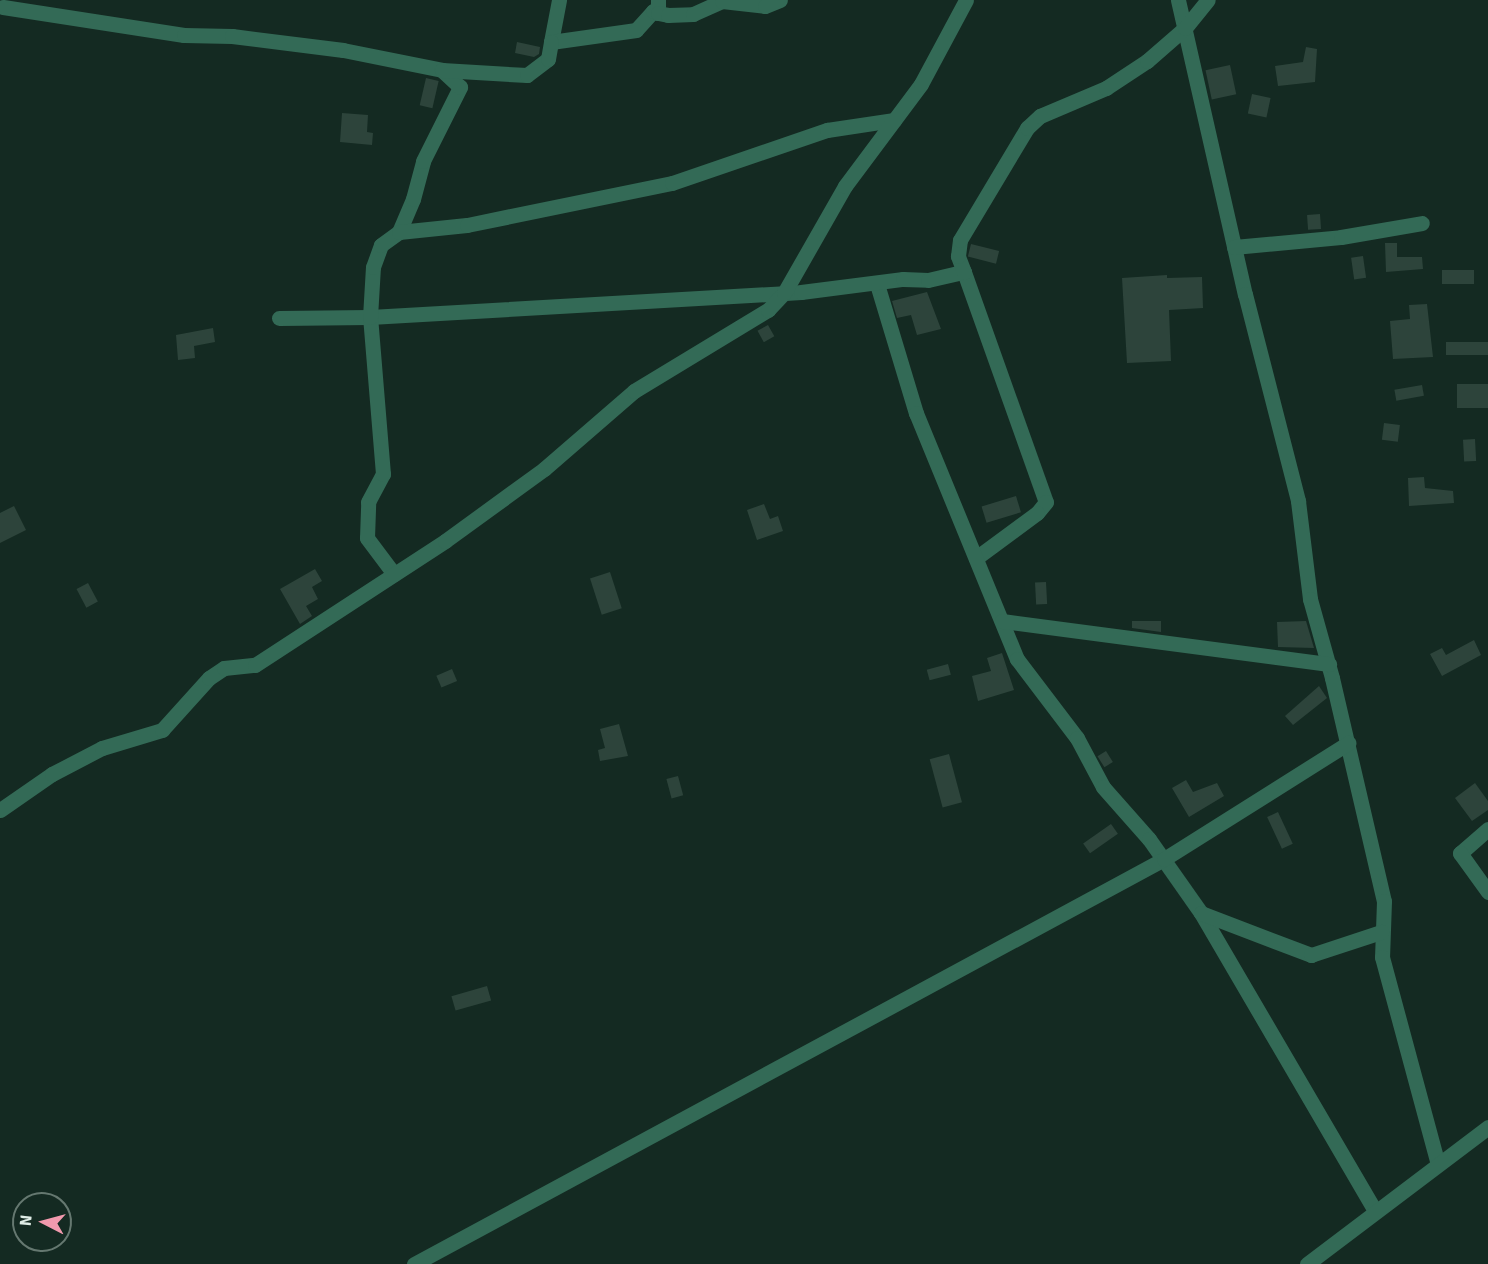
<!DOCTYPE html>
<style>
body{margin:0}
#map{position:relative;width:1488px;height:1264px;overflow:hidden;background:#142a22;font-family:Signika,sans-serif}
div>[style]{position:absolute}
.building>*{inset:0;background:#2d443b;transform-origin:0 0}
.minor>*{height:15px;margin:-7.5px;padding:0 7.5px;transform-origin:7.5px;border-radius:7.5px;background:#336a56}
span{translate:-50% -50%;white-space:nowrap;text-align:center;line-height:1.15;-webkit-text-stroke:5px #142a22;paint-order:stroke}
.north{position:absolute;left:12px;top:1192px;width:60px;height:60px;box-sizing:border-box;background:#142a22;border:2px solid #657870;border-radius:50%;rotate:276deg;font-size:16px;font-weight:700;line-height:24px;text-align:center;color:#dfece6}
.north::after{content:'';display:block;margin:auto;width:21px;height:27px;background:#f29aae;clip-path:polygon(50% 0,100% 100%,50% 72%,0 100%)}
</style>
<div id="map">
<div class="building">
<div style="clip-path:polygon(517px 42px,540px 47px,539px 54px,534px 57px,515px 53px)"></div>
<div style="clip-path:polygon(1306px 47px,1317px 49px,1315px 82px,1278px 86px,1275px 66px,1303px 62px)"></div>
<div style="left:1230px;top:65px;width:30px;height:25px;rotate:78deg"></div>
<div style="left:426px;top:78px;width:13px;height:28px;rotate:13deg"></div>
<div style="left:1252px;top:94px;width:19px;height:20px;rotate:12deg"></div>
<div style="clip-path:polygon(342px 113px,368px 115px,367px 132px,373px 133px,372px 145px,340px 142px)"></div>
<div style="left:1320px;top:214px;width:15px;height:13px;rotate:86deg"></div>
<div style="clip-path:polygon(1385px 243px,1397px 243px,1397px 257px,1422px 257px,1423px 269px,1386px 272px)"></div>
<div style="left:971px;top:244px;width:29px;height:13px;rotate:14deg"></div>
<div style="left:1363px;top:256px;width:22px;height:12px;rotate:82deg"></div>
<div style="left:1474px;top:270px;width:14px;height:32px;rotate:90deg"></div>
<div style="clip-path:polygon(1167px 275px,1167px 278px,1202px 277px,1203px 308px,1169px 310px,1171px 361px,1127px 363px,1122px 278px)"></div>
<div style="clip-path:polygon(927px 292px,941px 329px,917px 335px,911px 315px,897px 318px,892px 301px)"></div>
<div style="clip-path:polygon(1427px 304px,1433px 357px,1393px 359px,1390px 321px,1410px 319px,1409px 305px)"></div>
<div style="left:768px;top:325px;width:13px;height:12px;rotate:61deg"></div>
<div style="clip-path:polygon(213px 328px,215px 342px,194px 346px,195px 358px,178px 360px,176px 335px)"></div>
<div style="left:1488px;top:342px;width:13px;height:42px;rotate:90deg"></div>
<div style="left:1488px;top:384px;width:24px;height:31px;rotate:90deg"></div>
<div style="left:1422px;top:385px;width:11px;height:28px;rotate:80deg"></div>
<div style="left:1384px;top:423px;width:16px;height:17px;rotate:7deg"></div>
<div style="left:1475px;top:439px;width:22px;height:12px;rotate:87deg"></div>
<div style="clip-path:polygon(1424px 477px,1425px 488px,1453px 491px,1454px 503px,1409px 506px,1408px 478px)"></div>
<div style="left:1016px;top:496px;width:17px;height:36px;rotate:73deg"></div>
<div style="clip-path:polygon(764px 504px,770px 519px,778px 516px,783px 531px,757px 540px,747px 510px)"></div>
<div style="clip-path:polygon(14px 506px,26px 530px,0 543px,0 513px)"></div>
<div style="clip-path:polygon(315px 569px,322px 581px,312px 587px,318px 599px,306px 606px,312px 616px,300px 624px,280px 589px)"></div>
<div style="left:610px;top:572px;width:38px;height:21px;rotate:72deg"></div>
<div style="left:1046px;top:582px;width:22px;height:11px;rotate:87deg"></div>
<div style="left:88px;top:583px;width:21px;height:13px;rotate:62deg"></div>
<div style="clip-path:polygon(1132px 621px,1161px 621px,1161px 632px,1132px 628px)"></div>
<div style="clip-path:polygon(1306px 621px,1314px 648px,1278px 647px,1277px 622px)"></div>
<div style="clip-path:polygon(1474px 640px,1481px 655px,1442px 676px,1430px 654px,1442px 648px,1446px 655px)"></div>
<div style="clip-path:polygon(1002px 653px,1014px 690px,978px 701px,972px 676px,991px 671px,987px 658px)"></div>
<div style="left:948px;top:664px;width:11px;height:22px;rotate:75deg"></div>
<div style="left:452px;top:669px;width:13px;height:17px;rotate:67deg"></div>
<div style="clip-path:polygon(1319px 686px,1327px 698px,1293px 725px,1285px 716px)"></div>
<div style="clip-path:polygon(619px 724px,628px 756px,600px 761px,598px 750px,605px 748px,600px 729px)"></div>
<div style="left:1106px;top:751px;width:13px;height:10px;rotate:58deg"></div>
<div style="left:949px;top:754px;width:50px;height:20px;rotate:75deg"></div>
<div style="left:678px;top:776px;width:20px;height:12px;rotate:75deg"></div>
<div style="clip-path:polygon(1186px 780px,1193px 792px,1217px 783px,1224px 796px,1189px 817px,1172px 788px)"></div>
<div style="clip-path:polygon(1475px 783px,1488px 801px,1488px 810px,1472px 821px,1455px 798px)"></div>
<div style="left:1278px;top:812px;width:35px;height:12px;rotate:65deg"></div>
<div style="left:1111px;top:824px;width:12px;height:34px;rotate:55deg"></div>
<div style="left:487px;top:986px;width:15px;height:37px;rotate:74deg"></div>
</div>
<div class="minor">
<div style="left:559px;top:0;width:43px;rotate:100.8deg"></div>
<div style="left:551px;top:42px;width:86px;rotate:-8deg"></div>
<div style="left:636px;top:30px;width:25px;rotate:-48deg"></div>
<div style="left:653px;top:11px;width:5px;rotate:22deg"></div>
<div style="left:658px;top:0;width:13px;rotate:90deg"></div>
<div style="left:658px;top:13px;width:10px;rotate:11deg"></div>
<div style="left:668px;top:15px;width:25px;rotate:-2deg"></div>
<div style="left:693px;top:14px;width:32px;rotate:-24deg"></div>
<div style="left:722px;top:1px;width:43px;rotate:6.6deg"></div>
<div style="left:765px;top:6px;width:16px;rotate:-22deg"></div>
<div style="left:1178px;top:0;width:302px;rotate:77.2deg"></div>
<div style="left:1245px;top:294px;width:214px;rotate:75.6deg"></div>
<div style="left:1298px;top:501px;width:99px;rotate:83deg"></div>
<div style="left:1310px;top:599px;width:82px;rotate:74.4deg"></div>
<div style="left:1332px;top:678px;width:229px;rotate:76.9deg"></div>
<div style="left:1384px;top:901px;width:56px;rotate:92deg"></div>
<div style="left:1382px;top:957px;width:214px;rotate:74.9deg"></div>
<div style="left:3px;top:7px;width:183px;rotate:8.8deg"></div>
<div style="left:184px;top:35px;width:48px;rotate:1.2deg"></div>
<div style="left:232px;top:36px;width:112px;rotate:7.2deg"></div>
<div style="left:343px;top:50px;width:101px;rotate:11.4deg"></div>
<div style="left:399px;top:232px;width:36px;rotate:-67deg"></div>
<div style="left:413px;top:199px;width:39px;rotate:-75deg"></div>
<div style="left:423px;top:161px;width:83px;rotate:-63.4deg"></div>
<div style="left:460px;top:87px;width:25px;rotate:-137deg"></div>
<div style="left:442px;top:70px;width:85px;rotate:3.4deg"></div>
<div style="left:527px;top:75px;width:26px;rotate:-37deg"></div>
<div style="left:548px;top:59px;width:17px;rotate:-80deg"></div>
<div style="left:1234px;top:247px;width:107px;rotate:-5.3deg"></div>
<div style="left:1341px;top:237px;width:82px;rotate:-9.8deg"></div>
<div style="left:964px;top:272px;width:244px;rotate:70.4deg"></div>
<div style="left:1046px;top:502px;width:14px;rotate:129deg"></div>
<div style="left:1037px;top:513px;width:76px;rotate:143.6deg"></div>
<div style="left:877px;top:284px;width:135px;rotate:73.2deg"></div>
<div style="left:916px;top:413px;width:266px;rotate:67.7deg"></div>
<div style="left:1017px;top:659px;width:99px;rotate:52.8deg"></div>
<div style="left:1077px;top:738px;width:55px;rotate:62deg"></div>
<div style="left:1103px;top:787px;width:69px;rotate:48.5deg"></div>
<div style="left:1149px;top:839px;width:90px;rotate:54.9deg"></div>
<div style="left:1201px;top:913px;width:345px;rotate:59.7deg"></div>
<div style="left:279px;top:318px;width:91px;rotate:-0.6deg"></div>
<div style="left:370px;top:317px;width:432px;rotate:-3.3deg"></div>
<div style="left:801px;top:292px;width:103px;rotate:-7.3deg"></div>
<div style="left:903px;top:279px;width:25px;rotate:2deg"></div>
<div style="left:928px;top:280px;width:37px;rotate:-13deg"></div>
<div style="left:964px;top:272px;width:17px;rotate:-111deg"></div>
<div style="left:958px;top:256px;width:16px;rotate:-83deg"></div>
<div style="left:960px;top:240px;width:131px;rotate:-59.1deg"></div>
<div style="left:1027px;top:128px;width:18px;rotate:-43deg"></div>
<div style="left:1040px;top:116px;width:72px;rotate:-23deg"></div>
<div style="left:1106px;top:88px;width:49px;rotate:-33.4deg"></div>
<div style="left:1147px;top:61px;width:50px;rotate:-41deg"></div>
<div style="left:1185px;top:28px;width:36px;rotate:-51deg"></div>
<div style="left:394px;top:574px;width:45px;rotate:-126.9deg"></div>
<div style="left:367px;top:538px;width:36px;rotate:-88deg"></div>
<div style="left:368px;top:502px;width:32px;rotate:-62deg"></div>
<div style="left:383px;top:474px;width:158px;rotate:-94.7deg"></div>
<div style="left:370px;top:317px;width:50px;rotate:-86.6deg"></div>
<div style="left:373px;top:267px;width:23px;rotate:-70deg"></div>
<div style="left:381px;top:245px;width:22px;rotate:-36deg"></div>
<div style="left:399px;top:232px;width:68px;rotate:-5.9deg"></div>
<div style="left:467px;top:225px;width:209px;rotate:-11.6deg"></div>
<div style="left:672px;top:183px;width:164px;rotate:-18.9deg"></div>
<div style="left:827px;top:130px;width:68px;rotate:-8.5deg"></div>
<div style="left:1002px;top:621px;width:330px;rotate:7.5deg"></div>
<div style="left:0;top:810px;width:63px;rotate:-34.7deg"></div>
<div style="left:52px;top:774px;width:56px;rotate:-27.5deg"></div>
<div style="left:102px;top:748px;width:63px;rotate:-16.7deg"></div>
<div style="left:162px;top:730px;width:70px;rotate:-47.9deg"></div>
<div style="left:209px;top:678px;width:18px;rotate:-34deg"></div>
<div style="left:224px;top:668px;width:31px;rotate:-6deg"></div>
<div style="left:255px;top:665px;width:227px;rotate:-33.1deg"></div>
<div style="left:445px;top:541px;width:122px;rotate:-36deg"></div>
<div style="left:544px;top:469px;width:119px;rotate:-40.9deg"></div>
<div style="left:634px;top:391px;width:157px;rotate:-31.2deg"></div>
<div style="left:768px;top:310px;width:23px;rotate:-47deg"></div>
<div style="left:784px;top:293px;width:123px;rotate:-60.3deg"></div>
<div style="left:845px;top:186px;width:127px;rotate:-53.3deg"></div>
<div style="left:921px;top:84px;width:95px;rotate:-61.8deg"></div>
<div style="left:1488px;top:829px;width:37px;rotate:139deg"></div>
<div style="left:1460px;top:853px;width:48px;rotate:54.3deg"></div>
<div style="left:1201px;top:913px;width:118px;rotate:20.9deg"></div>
<div style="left:1311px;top:955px;width:74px;rotate:-18.2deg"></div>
<div style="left:414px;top:1264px;width:852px;rotate:-28.37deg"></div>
<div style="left:1164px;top:859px;width:218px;rotate:-32.2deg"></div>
<div style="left:1307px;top:1264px;width:227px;rotate:-37.1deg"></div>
</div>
<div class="north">N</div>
</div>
